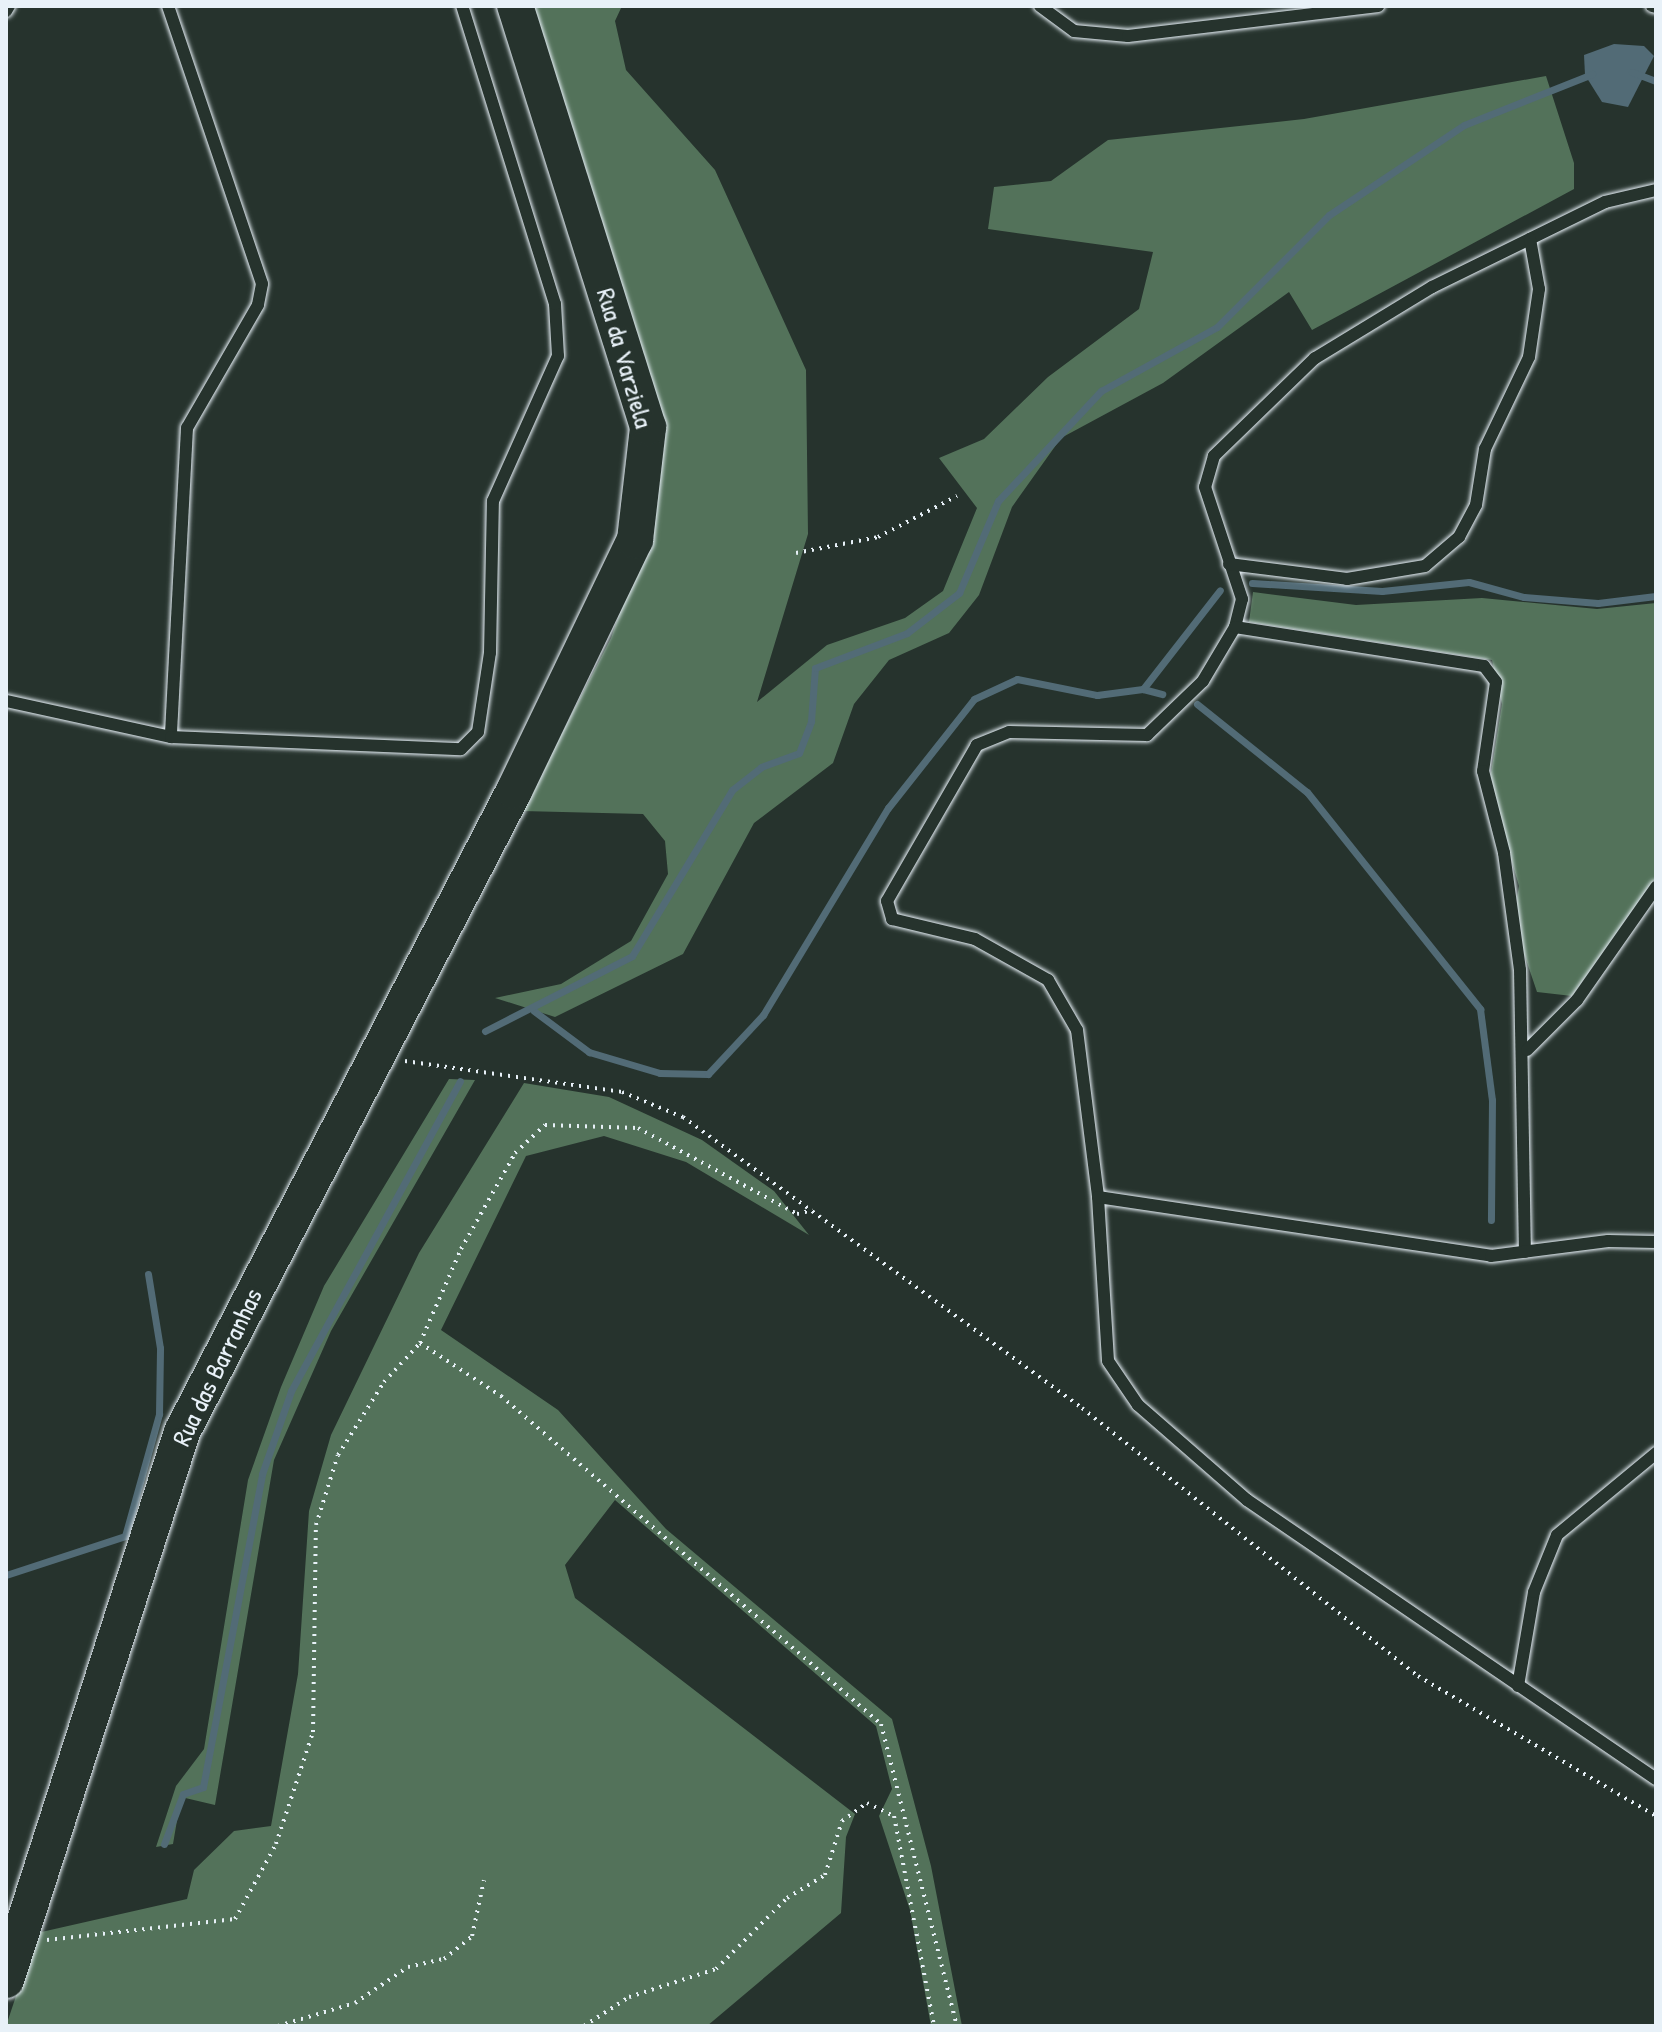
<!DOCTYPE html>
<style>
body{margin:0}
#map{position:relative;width:1662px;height:2032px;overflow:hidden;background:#26332d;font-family:"Patrick Hand",sans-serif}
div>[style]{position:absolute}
.green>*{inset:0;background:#53725a}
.water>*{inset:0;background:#526b76}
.stream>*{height:7px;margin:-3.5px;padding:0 3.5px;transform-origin:3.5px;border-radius:3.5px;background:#526b76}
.path>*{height:4px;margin-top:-2px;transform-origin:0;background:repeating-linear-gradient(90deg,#e8f1f8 0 2px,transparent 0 8px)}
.roads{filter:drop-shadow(0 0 2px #e8f1f8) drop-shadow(0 0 2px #e8f1f8)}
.service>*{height:12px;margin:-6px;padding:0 6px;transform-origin:6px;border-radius:6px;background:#26332d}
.secondary>*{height:36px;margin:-18px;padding:0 18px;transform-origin:18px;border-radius:18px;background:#26332d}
span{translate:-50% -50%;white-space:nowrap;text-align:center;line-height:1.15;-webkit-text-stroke:8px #26332d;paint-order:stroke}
.street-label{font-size:26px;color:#e8f1f8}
.frame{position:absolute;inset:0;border:8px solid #e8f1f8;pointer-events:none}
</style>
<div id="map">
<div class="green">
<div style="clip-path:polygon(527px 6px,622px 6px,615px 21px,626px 70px,715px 170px,806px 370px,808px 534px,757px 702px,827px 645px,905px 618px,943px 591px,977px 508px,939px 458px,984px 439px,1048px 377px,1139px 309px,1153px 252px,988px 229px,994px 187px,1051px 181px,1108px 140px,1304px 119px,1546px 76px,1574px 163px,1574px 189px,1312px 330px,1289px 292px,1163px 383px,1061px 438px,1012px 507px,979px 595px,949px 633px,889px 660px,854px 704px,833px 763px,754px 823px,683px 954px,555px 1017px,495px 998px,561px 984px,631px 941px,668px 874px,665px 841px,643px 814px,522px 811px,611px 638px,656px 507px)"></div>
<div style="clip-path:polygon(1253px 592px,1356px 605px,1482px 598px,1597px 609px,1656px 603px,1656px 877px,1572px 996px,1537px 992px,1513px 921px,1519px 886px,1489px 785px,1502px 704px,1492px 660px,1249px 622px)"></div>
<div style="clip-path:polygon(449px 1079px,475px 1080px,331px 1331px,274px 1460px,215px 1805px,181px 1797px,173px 1844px,156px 1847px,176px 1786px,204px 1749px,248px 1480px,281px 1387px,324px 1286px)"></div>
<div style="clip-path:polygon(524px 1083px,609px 1097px,702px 1140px,774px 1191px,809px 1235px,686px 1162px,604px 1136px,526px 1156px,441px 1330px,558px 1410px,666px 1529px,892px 1719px,931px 1866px,962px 2026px,931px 2026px,910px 1910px,879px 1816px,892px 1789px,876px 1726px,615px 1500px,565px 1565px,575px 1598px,855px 1814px,846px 1837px,841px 1913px,707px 2026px,6px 2026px,37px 1933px,187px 1899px,194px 1870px,234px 1831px,271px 1826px,298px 1674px,309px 1511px,331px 1435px,419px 1253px)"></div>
</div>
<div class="water">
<div style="clip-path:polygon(1614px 44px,1644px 46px,1654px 56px,1628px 107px,1602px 102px,1585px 75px,1584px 55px)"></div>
</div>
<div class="stream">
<div style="left:1632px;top:72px;width:26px;rotate:21deg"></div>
<div style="left:1252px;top:583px;width:130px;rotate:3.5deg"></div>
<div style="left:1382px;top:591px;width:87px;rotate:-5.9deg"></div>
<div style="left:1469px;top:582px;width:57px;rotate:15.3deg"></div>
<div style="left:1524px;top:597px;width:74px;rotate:4.6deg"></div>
<div style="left:1598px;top:603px;width:58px;rotate:-6.9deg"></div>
<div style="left:1143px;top:689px;width:20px;rotate:15deg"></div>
<div style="left:1197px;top:704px;width:141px;rotate:38.7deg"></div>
<div style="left:1307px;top:792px;width:278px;rotate:51.4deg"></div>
<div style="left:1480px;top:1009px;width:92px;rotate:82.5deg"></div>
<div style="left:1492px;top:1100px;width:120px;rotate:90.5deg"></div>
<div style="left:534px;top:1011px;width:69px;rotate:36.7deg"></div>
<div style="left:589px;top:1052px;width:74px;rotate:16.5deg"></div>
<div style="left:660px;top:1073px;width:48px;rotate:1.2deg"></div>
<div style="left:708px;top:1074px;width:81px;rotate:-47deg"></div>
<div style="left:763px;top:1015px;width:242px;rotate:-58.9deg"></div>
<div style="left:888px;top:808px;width:139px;rotate:-51.7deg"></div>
<div style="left:974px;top:699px;width:47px;rotate:-24.9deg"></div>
<div style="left:1017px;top:679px;width:82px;rotate:11.3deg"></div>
<div style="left:1097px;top:695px;width:46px;rotate:-7.4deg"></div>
<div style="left:1143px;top:689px;width:125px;rotate:-52.1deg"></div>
<div style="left:485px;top:1031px;width:165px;rotate:-27deg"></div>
<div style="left:632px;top:956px;width:194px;rotate:-58.9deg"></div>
<div style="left:732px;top:790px;width:37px;rotate:-38deg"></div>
<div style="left:761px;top:767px;width:40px;rotate:-20.2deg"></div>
<div style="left:799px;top:753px;width:34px;rotate:-69deg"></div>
<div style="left:811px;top:721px;width:53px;rotate:-85.7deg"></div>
<div style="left:815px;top:668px;width:98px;rotate:-20.8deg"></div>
<div style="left:907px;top:633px;width:66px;rotate:-37.6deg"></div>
<div style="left:959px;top:593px;width:100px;rotate:-67deg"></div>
<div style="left:998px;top:501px;width:151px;rotate:-46.9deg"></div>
<div style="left:1101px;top:391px;width:132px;rotate:-28.9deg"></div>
<div style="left:1217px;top:327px;width:158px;rotate:-45deg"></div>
<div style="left:1329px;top:215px;width:162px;rotate:-33.7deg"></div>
<div style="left:1464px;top:125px;width:138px;rotate:-21.7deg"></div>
<div style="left:6px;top:1575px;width:125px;rotate:-18.1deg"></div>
<div style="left:125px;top:1536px;width:127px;rotate:-74.4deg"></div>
<div style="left:159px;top:1414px;width:66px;rotate:-89.1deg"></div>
<div style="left:160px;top:1348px;width:75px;rotate:-99.2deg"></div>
<div style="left:164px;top:1844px;width:53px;rotate:-69.2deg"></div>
<div style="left:183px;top:1794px;width:21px;rotate:-19deg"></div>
<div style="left:203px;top:1787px;width:319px;rotate:-79.3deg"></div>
<div style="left:262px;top:1474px;width:88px;rotate:-70.7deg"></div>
<div style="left:291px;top:1391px;width:353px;rotate:-61.4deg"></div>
</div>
<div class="path">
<div style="left:796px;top:553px;width:84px;rotate:-11deg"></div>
<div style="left:878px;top:537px;width:89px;rotate:-27.4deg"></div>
<div style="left:405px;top:1061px;width:219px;rotate:8.1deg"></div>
<div style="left:622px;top:1092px;width:66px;rotate:22.3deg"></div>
<div style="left:683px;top:1117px;width:494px;rotate:36.1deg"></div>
<div style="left:1082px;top:1408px;width:430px;rotate:38.6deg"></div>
<div style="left:1418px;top:1676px;width:276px;rotate:30.5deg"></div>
<div style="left:420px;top:1343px;width:103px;rotate:-66.4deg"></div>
<div style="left:461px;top:1249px;width:110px;rotate:-60.6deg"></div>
<div style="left:515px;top:1153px;width:41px;rotate:-43deg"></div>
<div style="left:545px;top:1125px;width:93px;rotate:1.8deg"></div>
<div style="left:638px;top:1128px;width:181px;rotate:28.4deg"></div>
<div style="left:797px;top:1214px;width:16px;rotate:-14deg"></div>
<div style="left:47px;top:1940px;width:189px;rotate:-6.4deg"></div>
<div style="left:235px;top:1919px;width:85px;rotate:-61.3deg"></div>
<div style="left:276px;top:1844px;width:118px;rotate:-71.7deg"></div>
<div style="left:313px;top:1732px;width:207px;rotate:-89.2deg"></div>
<div style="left:316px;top:1525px;width:73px;rotate:-72.6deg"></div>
<div style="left:338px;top:1455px;width:86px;rotate:-57.8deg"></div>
<div style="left:384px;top:1382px;width:53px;rotate:-47.3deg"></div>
<div style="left:420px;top:1343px;width:97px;rotate:33.2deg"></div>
<div style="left:501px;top:1396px;width:502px;rotate:40.8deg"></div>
<div style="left:881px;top:1724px;width:311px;rotate:75.9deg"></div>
<div style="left:278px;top:2026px;width:80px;rotate:-16.6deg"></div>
<div style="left:355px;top:2003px;width:64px;rotate:-34.2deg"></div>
<div style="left:408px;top:1967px;width:37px;rotate:-13deg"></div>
<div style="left:444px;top:1959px;width:36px;rotate:-39deg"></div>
<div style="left:472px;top:1936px;width:57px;rotate:-77.9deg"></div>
<div style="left:584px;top:2026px;width:54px;rotate:-32.8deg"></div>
<div style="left:629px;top:1997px;width:91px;rotate:-17.8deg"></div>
<div style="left:716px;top:1969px;width:100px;rotate:-45deg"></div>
<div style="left:787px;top:1898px;width:44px;rotate:-31.2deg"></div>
<div style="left:825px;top:1875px;width:57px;rotate:-72.5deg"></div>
<div style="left:842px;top:1821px;width:31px;rotate:-36deg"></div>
<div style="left:867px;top:1803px;width:30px;rotate:26deg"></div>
<div style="left:894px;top:1816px;width:214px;rotate:79.2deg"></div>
</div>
<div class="roads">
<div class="service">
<div style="left:168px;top:6px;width:293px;rotate:71.3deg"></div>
<div style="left:262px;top:284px;width:21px;rotate:101deg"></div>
<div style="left:258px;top:305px;width:142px;rotate:120deg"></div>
<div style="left:187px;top:428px;width:309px;rotate:93deg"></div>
<div style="left:1040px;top:6px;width:42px;rotate:36.3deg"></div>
<div style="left:1074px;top:31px;width:54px;rotate:5.3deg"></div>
<div style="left:1128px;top:36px;width:252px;rotate:-6.8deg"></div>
<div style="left:1652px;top:6px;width:4px;rotate:14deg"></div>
<div style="left:6px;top:11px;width:6px;rotate:-59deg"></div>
<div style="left:1656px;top:190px;width:52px;rotate:166.8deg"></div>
<div style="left:1605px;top:202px;width:193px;rotate:153.8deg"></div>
<div style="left:1432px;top:287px;width:137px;rotate:148.7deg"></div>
<div style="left:1315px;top:358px;width:141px;rotate:135.9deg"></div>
<div style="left:1214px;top:456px;width:32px;rotate:106deg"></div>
<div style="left:1205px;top:487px;width:118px;rotate:71.7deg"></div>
<div style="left:1242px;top:599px;width:29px;rotate:104deg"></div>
<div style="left:1235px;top:627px;width:63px;rotate:120.7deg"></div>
<div style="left:1203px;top:681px;width:78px;rotate:136deg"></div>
<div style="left:1147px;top:735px;width:138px;rotate:-178.8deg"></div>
<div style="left:1009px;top:732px;width:35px;rotate:158deg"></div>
<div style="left:977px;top:745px;width:180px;rotate:120deg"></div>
<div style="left:887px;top:901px;width:19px;rotate:74deg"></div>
<div style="left:892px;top:919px;width:85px;rotate:13.5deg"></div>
<div style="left:975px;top:939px;width:84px;rotate:29.3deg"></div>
<div style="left:1048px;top:980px;width:58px;rotate:59.9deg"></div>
<div style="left:1077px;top:1030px;width:168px;rotate:82.8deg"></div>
<div style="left:1098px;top:1197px;width:164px;rotate:86.5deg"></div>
<div style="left:1108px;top:1361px;width:53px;rotate:55.7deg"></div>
<div style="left:1138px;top:1405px;width:145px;rotate:41.1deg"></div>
<div style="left:1247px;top:1500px;width:495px;rotate:34.3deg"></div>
<div style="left:1229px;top:564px;width:119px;rotate:7.2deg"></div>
<div style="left:1347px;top:579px;width:79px;rotate:-9.5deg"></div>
<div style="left:1425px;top:566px;width:45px;rotate:-40.5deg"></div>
<div style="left:1459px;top:537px;width:36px;rotate:-62deg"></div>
<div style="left:1476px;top:505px;width:57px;rotate:-80.9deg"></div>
<div style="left:1485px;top:449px;width:102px;rotate:-64.4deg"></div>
<div style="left:1529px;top:357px;width:69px;rotate:-81.6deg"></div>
<div style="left:1539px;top:289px;width:51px;rotate:-100.2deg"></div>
<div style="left:1235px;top:627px;width:252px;rotate:8.9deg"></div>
<div style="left:1484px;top:666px;width:20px;rotate:53deg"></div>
<div style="left:1496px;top:682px;width:90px;rotate:98.3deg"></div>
<div style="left:1483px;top:771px;width:85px;rotate:75.6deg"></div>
<div style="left:1504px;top:853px;width:118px;rotate:82.2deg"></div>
<div style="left:1520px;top:970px;width:282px;rotate:89deg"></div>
<div style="left:6px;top:701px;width:169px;rotate:12.3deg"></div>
<div style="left:171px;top:737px;width:290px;rotate:2.4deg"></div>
<div style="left:461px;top:749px;width:24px;rotate:-45deg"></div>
<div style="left:478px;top:732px;width:80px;rotate:-81.4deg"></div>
<div style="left:490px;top:653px;width:152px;rotate:-88.9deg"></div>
<div style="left:493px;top:501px;width:159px;rotate:-65.9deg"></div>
<div style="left:558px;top:356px;width:52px;rotate:-93.3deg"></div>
<div style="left:555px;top:304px;width:312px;rotate:-107.3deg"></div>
<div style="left:1527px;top:1050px;width:71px;rotate:-45deg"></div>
<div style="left:1577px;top:1000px;width:138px;rotate:-55deg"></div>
<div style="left:1098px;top:1197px;width:397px;rotate:8.5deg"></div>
<div style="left:1491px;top:1256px;width:118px;rotate:-7.3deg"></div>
<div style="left:1608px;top:1241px;width:48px;rotate:1.2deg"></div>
<div style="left:1518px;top:1686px;width:95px;rotate:-80.3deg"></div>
<div style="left:1534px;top:1592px;width:61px;rotate:-68deg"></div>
<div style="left:1557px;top:1535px;width:129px;rotate:-39.6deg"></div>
</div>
<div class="secondary">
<div style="left:6px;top:1980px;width:576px;rotate:-72.19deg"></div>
<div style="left:182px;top:1432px;width:722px;rotate:-62.62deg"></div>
<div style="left:514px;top:791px;width:279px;rotate:-64.3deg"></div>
<div style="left:635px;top:540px;width:114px;rotate:-83.4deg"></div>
<div style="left:648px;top:427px;width:442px;rotate:-107.5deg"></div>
</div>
</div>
<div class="street-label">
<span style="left:625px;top:358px;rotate:74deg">Rua da Varziela</span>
<span style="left:217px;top:1367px;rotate:-64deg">Rua das Barranhas</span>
</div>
<div class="frame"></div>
</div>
